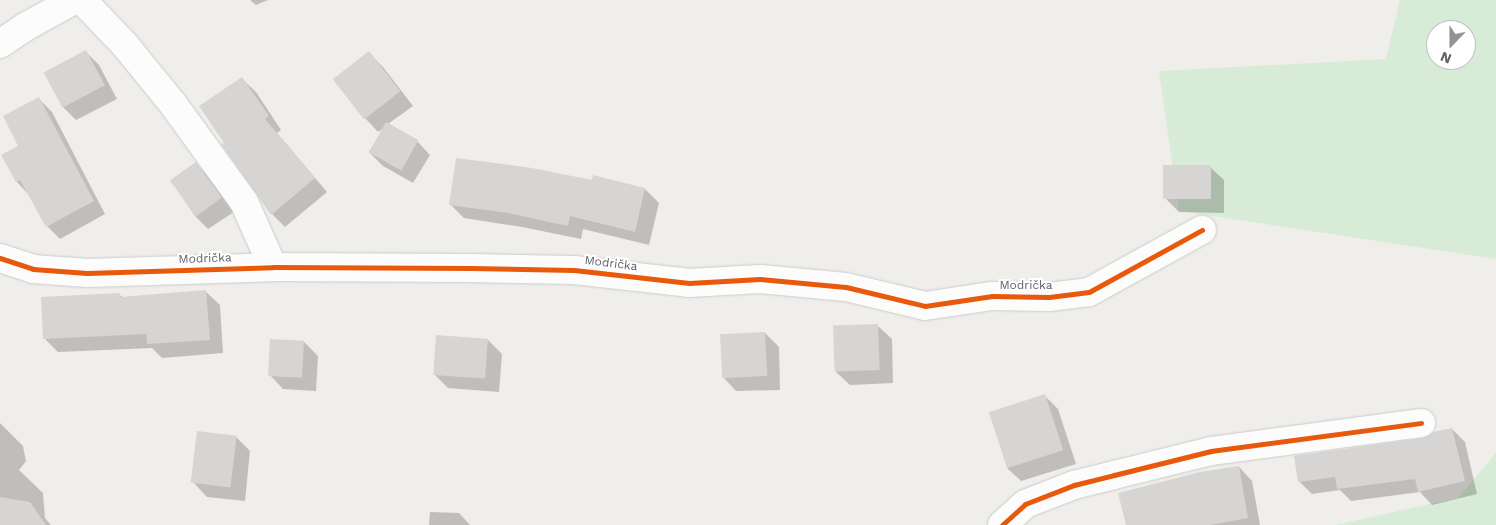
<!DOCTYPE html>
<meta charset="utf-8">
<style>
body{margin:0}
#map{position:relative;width:1496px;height:525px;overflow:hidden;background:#efeeea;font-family:"Work Sans",sans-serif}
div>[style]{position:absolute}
.green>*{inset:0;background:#d8ebd6}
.shadow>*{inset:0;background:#0003}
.building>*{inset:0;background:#d6d5d3;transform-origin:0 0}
.roads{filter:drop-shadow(0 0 1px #cbcccc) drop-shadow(0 0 1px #cbcccc)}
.minor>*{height:28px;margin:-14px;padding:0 14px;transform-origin:14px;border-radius:14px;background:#fdfcfc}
.cycleway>*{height:5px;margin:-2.5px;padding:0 2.5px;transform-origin:2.5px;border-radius:2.5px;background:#e8590c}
span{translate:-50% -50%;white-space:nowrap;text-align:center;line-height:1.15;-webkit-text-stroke:4px #fff;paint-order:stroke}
.street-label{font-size:12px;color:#5f6368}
.north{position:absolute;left:1426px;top:20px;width:50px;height:50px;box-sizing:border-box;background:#fff;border:1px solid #bfc1c3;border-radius:50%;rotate:202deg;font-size:14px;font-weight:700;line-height:20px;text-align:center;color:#5f6368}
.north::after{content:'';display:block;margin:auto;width:18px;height:22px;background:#919496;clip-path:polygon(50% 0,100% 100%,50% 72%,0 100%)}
</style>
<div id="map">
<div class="green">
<div style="clip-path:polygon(evenodd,1400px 0,1496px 0,1496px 259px,1179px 211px,1159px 71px,1386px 59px,1400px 0,1436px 30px,1466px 30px,1466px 60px,1436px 60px,1436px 30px)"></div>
<div style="clip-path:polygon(1496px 453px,1496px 525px,1335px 525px,1458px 498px)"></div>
</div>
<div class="shadow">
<div style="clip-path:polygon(250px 0,268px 0,256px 5px)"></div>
<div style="clip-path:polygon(85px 51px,99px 65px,117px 99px,76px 120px,63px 107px)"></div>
<div style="clip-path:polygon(369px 53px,383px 67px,413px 106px,388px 124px,417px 141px,430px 155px,413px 183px,383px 166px,369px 152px,384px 128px,378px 132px,365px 118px)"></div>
<div style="clip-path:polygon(242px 79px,256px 92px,281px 130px,277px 133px,327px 192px,285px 227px,272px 214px)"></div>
<div style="clip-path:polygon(39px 99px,52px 112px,105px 214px,60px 239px,47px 226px,29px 195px,17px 182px,3px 155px,20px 146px)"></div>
<div style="clip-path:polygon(195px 163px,209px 177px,234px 212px,208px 229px,195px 216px,171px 180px)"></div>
<div style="clip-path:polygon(1210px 167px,1224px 180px,1224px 213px,1179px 212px,1165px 198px)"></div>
<div style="clip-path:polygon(593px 181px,645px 189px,659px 203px,649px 245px,583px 229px,581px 239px,522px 227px,464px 218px,450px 204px)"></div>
<div style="clip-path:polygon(206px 292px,220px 305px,223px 353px,162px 358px,152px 348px,58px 352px,44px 338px,119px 294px,123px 298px)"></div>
<div style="clip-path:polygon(878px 326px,892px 339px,893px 383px,850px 385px,836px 372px)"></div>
<div style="clip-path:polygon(765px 333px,779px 347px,780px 390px,736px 391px,723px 377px)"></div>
<div style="clip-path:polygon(488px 340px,502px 354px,499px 392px,448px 388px,434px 374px)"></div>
<div style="clip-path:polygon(304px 342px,318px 356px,316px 391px,283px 389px,270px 375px)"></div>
<div style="clip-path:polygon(1045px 396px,1058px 409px,1076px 464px,1021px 481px,1007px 468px)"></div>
<div style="clip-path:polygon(0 423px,23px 446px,26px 461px,19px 470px,43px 493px,45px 518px,51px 525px,0 525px)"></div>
<div style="clip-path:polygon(1452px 429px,1465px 442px,1477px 494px,1432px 505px,1420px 492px,1351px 501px,1340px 490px,1312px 494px,1299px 481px)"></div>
<div style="clip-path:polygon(236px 437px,250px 451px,245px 501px,207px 497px,194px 483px)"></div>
<div style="clip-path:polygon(1239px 467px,1252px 481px,1260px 525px,1128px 525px)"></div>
<div style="clip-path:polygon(430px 512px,459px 513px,470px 525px,429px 525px)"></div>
</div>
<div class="building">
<div style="left:86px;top:50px;width:40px;height:48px;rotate:62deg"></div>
<div style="left:369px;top:51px;width:51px;height:46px;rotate:52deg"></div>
<div style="clip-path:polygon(242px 77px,269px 116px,265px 119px,315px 178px,271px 215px,221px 144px,224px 143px,199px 106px)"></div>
<div style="clip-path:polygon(39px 97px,94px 201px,46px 227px,20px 180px,16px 182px,1px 155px,18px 146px,3px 116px)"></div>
<div style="left:386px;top:122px;width:37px;height:35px;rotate:29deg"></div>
<div style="clip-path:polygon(456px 158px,532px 168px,592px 180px,593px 175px,645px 188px,635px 232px,570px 216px,568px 226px,508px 213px,449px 205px)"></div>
<div style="left:196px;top:162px;width:44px;height:32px;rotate:54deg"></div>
<div style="left:1163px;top:165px;width:48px;height:34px"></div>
<div style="clip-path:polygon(206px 290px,210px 340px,147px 344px,146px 334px,43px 339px,41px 297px,120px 293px,120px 297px)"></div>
<div style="left:878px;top:324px;width:46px;height:45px;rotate:88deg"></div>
<div style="left:765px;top:332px;width:44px;height:45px;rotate:87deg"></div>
<div style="left:436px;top:335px;width:52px;height:40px;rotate:4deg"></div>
<div style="left:270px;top:339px;width:34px;height:37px;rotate:3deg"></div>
<div style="left:1045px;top:394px;width:59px;height:59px;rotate:72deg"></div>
<div style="clip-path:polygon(1452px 428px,1465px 481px,1418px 492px,1415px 479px,1337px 489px,1335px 477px,1298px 482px,1294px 456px,1423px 438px,1433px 432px)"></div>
<div style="left:197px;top:431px;width:40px;height:52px;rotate:7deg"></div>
<div style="clip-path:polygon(1239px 466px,1248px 518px,1210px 525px,1126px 525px,1118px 493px,1200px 472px)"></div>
<div style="clip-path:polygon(0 497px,30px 502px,46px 525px,0 525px)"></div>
</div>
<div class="roads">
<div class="minor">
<div style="left:82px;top:0;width:62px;rotate:46.3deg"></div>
<div style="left:125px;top:45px;width:76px;rotate:50.9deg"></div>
<div style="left:173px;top:104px;width:121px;rotate:54.1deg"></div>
<div style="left:244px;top:202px;width:71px;rotate:66deg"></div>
<div style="left:0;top:44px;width:30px;rotate:-34deg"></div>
<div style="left:25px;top:27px;width:56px;rotate:-28.9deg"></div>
<div style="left:0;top:258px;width:35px;rotate:18deg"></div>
<div style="left:33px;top:269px;width:54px;rotate:4.2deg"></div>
<div style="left:87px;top:273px;width:186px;rotate:-1.8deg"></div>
<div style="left:273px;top:267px;width:198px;rotate:0.3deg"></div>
<div style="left:471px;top:268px;width:103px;rotate:1.1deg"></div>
<div style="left:574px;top:270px;width:116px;rotate:6.4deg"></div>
<div style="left:689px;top:283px;width:71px;rotate:-3.2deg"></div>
<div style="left:760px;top:279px;width:86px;rotate:5.3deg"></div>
<div style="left:846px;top:287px;width:81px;rotate:13.5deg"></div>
<div style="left:925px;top:306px;width:68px;rotate:-8.5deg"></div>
<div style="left:992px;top:296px;width:57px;rotate:1deg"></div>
<div style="left:1049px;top:297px;width:40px;rotate:-7.1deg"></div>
<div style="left:1089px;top:292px;width:129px;rotate:-28.8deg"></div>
<div style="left:1002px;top:525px;width:31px;rotate:-42deg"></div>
<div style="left:1025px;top:504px;width:53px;rotate:-21.2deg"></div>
<div style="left:1074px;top:485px;width:41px;rotate:-14deg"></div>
<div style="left:1114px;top:475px;width:100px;rotate:-13.9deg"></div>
<div style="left:1211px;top:451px;width:212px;rotate:-7.6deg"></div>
</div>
</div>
<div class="cycleway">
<div style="left:0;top:258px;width:35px;rotate:18deg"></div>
<div style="left:33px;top:269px;width:54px;rotate:4.2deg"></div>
<div style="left:87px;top:273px;width:186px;rotate:-1.8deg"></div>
<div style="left:273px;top:267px;width:198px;rotate:0.3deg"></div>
<div style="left:471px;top:268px;width:103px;rotate:1.1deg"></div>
<div style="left:574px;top:270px;width:116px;rotate:6.4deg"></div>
<div style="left:689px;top:283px;width:71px;rotate:-3.2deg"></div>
<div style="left:760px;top:279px;width:86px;rotate:5.3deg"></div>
<div style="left:846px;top:287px;width:81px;rotate:13.5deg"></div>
<div style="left:925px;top:306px;width:68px;rotate:-8.5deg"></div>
<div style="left:992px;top:296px;width:57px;rotate:1deg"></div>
<div style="left:1049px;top:297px;width:40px;rotate:-7.1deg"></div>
<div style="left:1089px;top:292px;width:129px;rotate:-28.8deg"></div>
<div style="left:1002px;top:525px;width:31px;rotate:-42deg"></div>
<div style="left:1025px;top:504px;width:53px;rotate:-21.2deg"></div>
<div style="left:1074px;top:485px;width:41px;rotate:-14deg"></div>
<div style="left:1114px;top:475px;width:100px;rotate:-13.9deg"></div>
<div style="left:1211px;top:451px;width:212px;rotate:-7.6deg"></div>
</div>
<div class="street-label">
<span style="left:205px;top:259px;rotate:-2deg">Modrička</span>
<span style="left:611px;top:264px;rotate:7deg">Modrička</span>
<span style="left:1026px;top:286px">Modrička</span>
</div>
<div class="north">N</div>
</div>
